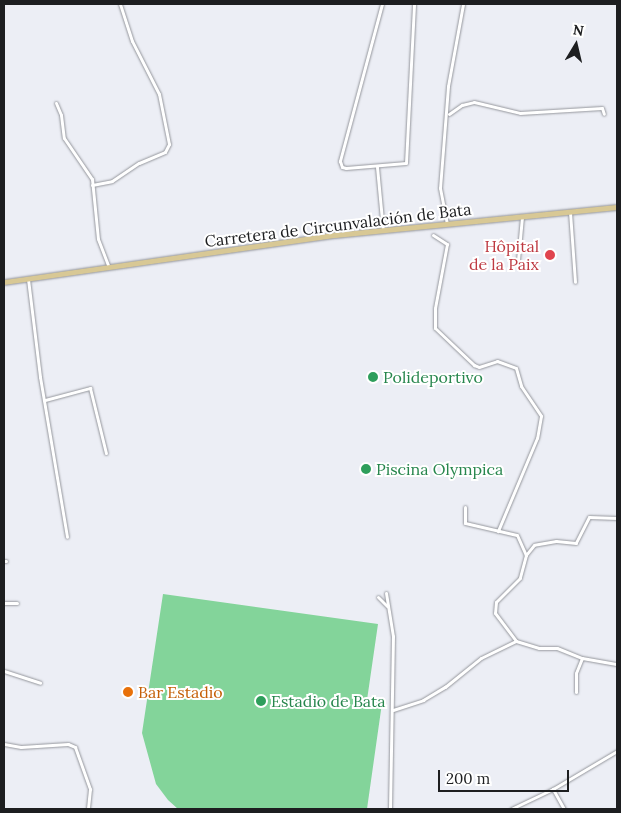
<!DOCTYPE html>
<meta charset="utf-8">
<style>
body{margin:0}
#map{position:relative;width:621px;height:813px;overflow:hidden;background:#eceef5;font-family:Lora,serif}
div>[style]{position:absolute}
.green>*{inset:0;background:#83d49a}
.roads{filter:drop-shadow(0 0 1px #95979d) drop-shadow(0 0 1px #95979d)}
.minor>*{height:3px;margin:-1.5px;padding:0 1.5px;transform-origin:1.5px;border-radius:1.5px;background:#fff}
.primary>*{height:5px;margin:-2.5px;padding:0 2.5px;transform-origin:2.5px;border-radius:2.5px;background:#d8c895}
.dots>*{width:14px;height:14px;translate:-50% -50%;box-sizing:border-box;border:2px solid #fff;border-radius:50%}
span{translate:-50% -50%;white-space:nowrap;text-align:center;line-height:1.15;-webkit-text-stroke:4px #fff;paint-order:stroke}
.street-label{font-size:16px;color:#1d1e20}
.health-label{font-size:16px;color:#be3a42}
.right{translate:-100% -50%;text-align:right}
.leisure-label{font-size:16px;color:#27864d}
.left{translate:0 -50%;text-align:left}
.food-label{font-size:16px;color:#c56008}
.frame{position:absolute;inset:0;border:5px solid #1d1e20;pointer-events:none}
.north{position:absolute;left:551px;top:20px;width:50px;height:50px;-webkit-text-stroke:4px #fff;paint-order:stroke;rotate:9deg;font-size:14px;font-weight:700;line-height:20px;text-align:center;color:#1d1e20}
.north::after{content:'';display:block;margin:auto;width:18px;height:22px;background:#1d1e20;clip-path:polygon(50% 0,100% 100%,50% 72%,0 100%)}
.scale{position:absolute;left:438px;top:770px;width:131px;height:22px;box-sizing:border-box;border:2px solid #1d1e20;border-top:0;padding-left:6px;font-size:15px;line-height:18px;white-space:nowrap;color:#1d1e20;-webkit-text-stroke:4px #fff;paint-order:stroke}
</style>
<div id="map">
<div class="green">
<div style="clip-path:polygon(163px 594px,378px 624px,367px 700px,382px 703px,367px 809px,178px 809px,168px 800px,156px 784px,142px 733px)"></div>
</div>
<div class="roads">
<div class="minor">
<div style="left:382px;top:4px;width:163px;rotate:105deg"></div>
<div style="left:340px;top:161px;width:6px;rotate:72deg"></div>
<div style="left:342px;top:167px;width:4px;rotate:14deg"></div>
<div style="left:346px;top:168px;width:60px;rotate:-4.8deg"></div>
<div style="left:406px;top:163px;width:159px;rotate:-87.1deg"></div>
<div style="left:56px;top:103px;width:13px;rotate:67deg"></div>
<div style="left:61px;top:115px;width:23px;rotate:83deg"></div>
<div style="left:64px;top:138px;width:50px;rotate:55.7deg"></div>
<div style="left:92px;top:179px;width:60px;rotate:84.3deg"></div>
<div style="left:98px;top:239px;width:30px;rotate:69deg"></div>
<div style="left:449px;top:114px;width:16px;rotate:-35deg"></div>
<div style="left:462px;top:105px;width:12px;rotate:-14deg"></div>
<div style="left:474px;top:102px;width:47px;rotate:13.4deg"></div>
<div style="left:520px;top:113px;width:82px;rotate:-3.5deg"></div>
<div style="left:602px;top:108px;width:6px;rotate:72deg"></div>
<div style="left:377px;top:167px;width:63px;rotate:84.6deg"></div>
<div style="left:92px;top:185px;width:20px;rotate:-11deg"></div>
<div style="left:112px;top:181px;width:32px;rotate:-34deg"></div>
<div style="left:139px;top:163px;width:28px;rotate:-23deg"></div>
<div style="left:165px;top:152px;width:9px;rotate:-63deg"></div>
<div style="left:169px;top:144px;width:51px;rotate:-101.3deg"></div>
<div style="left:159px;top:94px;width:59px;rotate:-117deg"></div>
<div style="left:132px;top:41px;width:39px;rotate:-108deg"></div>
<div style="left:570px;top:212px;width:70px;rotate:85.9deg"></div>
<div style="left:447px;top:224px;width:37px;rotate:-101deg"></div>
<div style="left:440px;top:188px;width:102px;rotate:-85.5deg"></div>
<div style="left:448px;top:86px;width:83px;rotate:-79.6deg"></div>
<div style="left:433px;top:235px;width:17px;rotate:33deg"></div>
<div style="left:447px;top:244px;width:65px;rotate:100.6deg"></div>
<div style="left:435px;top:308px;width:20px;rotate:90deg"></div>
<div style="left:435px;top:328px;width:54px;rotate:43.5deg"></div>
<div style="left:474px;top:365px;width:5px;rotate:22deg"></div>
<div style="left:479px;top:367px;width:19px;rotate:-18deg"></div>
<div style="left:497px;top:361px;width:20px;rotate:20deg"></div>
<div style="left:516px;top:368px;width:19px;rotate:74deg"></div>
<div style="left:521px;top:386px;width:36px;rotate:56deg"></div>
<div style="left:541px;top:416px;width:22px;rotate:100deg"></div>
<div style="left:537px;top:438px;width:101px;rotate:112.8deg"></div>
<div style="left:518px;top:260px;width:43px;rotate:-84.7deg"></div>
<div style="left:28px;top:279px;width:99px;rotate:83deg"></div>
<div style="left:40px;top:377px;width:162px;rotate:80.4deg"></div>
<div style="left:45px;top:400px;width:47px;rotate:-14.9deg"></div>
<div style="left:90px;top:388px;width:67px;rotate:76.2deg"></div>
<div style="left:465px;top:507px;width:16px;rotate:90deg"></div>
<div style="left:465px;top:523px;width:53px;rotate:13deg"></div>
<div style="left:517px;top:535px;width:22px;rotate:66deg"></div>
<div style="left:617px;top:518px;width:28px;rotate:-178deg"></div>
<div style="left:589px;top:517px;width:29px;rotate:117deg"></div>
<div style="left:576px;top:543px;width:20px;rotate:-174deg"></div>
<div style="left:556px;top:541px;width:22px;rotate:170deg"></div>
<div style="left:534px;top:545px;width:13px;rotate:129deg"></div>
<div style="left:526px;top:555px;width:24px;rotate:105deg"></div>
<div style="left:520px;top:578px;width:34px;rotate:135deg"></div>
<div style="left:496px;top:602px;width:11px;rotate:95deg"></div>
<div style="left:495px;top:613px;width:35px;rotate:53deg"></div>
<div style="left:516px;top:641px;width:24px;rotate:17deg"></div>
<div style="left:539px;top:648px;width:18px"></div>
<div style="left:557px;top:648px;width:27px;rotate:22deg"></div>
<div style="left:582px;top:658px;width:36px;rotate:10deg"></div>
<div style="left:4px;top:561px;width:2px"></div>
<div style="left:386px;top:593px;width:44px;rotate:80.8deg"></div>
<div style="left:393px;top:636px;width:173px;rotate:91deg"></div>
<div style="left:378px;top:597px;width:13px;rotate:45deg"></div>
<div style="left:4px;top:603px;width:13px"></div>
<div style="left:4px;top:671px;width:38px;rotate:18deg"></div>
<div style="left:576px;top:692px;width:19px;rotate:-90deg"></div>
<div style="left:576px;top:673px;width:16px;rotate:-68deg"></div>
<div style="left:393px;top:710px;width:32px;rotate:-18deg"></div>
<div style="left:423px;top:700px;width:26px;rotate:-31deg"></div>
<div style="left:445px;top:687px;width:46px;rotate:-38.9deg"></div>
<div style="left:481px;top:658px;width:39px;rotate:-26deg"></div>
<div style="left:4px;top:744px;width:17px;rotate:10deg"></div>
<div style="left:21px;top:747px;width:47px;rotate:-3.7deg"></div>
<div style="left:68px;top:744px;width:8px;rotate:23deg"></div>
<div style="left:75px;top:747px;width:45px;rotate:70.3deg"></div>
<div style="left:90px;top:789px;width:20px;rotate:96deg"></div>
<div style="left:511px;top:809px;width:47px;rotate:-25.5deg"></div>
<div style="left:564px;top:809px;width:23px;rotate:-119deg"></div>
<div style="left:553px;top:789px;width:74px;rotate:-30.7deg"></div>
</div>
<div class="primary">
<div style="left:4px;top:282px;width:334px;rotate:-8.1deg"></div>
<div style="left:335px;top:235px;width:283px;rotate:-5.7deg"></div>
</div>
</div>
<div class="dots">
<div style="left:550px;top:255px;background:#e0444e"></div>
<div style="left:373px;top:377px;background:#2e9e5b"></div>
<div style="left:366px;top:469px;background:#2e9e5b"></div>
<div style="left:128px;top:692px;background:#e8710a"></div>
<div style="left:261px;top:701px;background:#2e9e5b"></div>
</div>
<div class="street-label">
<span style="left:338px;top:225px;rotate:-7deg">Carretera de Circunvalación de Bata</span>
</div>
<div class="health-label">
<span class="right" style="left:539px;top:255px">Hôpital<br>de la Paix</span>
</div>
<div class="leisure-label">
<span class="left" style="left:383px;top:377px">Polideportivo</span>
<span class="left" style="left:376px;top:469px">Piscina Olympica</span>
<span class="left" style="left:271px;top:701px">Estadio de Bata</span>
</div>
<div class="food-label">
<span class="left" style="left:138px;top:692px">Bar Estadio</span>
</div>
<div class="frame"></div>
<div class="north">N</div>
<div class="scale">200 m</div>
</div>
